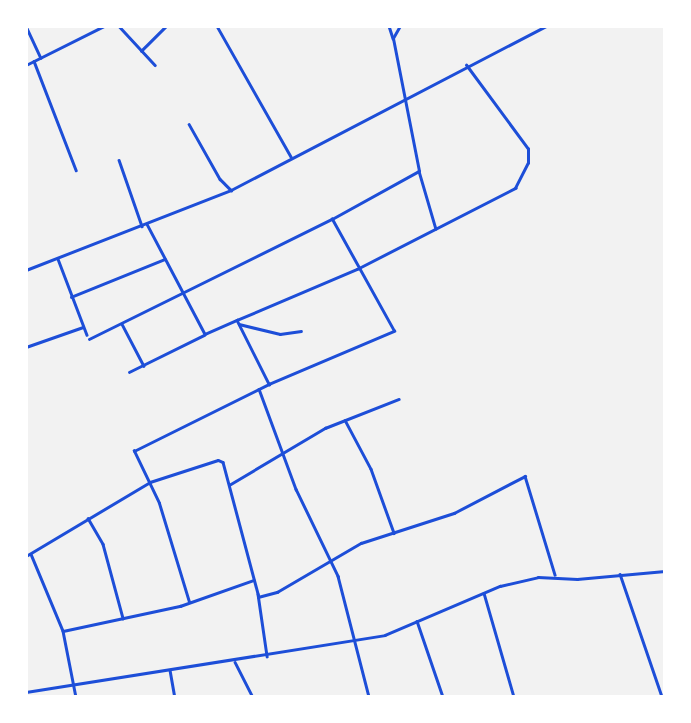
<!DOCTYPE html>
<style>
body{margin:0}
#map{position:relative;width:691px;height:723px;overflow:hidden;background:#f2f2f2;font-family:Merriweather,serif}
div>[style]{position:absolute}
.minor>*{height:2.5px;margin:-1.25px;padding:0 1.25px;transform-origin:1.25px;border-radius:1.25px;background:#1d4ed8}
span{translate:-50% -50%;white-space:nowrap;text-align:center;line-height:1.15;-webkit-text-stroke:4px #fff;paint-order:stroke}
.frame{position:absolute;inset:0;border:28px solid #fff;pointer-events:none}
</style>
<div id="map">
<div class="minor">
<div style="left:26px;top:26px;width:35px;rotate:65deg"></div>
<div style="left:119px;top:26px;width:53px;rotate:47.3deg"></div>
<div style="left:217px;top:26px;width:150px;rotate:60.5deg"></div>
<div style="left:389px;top:26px;width:13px;rotate:72deg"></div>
<div style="left:141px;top:51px;width:35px;rotate:-45deg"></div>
<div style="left:34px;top:61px;width:117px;rotate:68.9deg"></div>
<div style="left:26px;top:65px;width:87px;rotate:-26.6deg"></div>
<div style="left:189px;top:124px;width:63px;rotate:60.6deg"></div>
<div style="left:220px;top:179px;width:16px;rotate:45deg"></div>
<div style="left:119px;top:160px;width:70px;rotate:70.8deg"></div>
<div style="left:419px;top:171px;width:60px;rotate:73.7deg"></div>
<div style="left:147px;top:224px;width:124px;rotate:62.2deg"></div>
<div style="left:205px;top:334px;width:35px;rotate:-24deg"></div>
<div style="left:237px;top:320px;width:72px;rotate:63.4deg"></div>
<div style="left:58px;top:259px;width:81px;rotate:69.1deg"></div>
<div style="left:26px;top:270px;width:220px;rotate:-21.3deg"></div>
<div style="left:231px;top:190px;width:355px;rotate:-27.5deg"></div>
<div style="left:71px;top:297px;width:101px;rotate:-22deg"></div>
<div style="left:237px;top:320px;width:130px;rotate:-23deg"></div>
<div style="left:357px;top:269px;width:178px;rotate:-27.1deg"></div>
<div style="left:515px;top:188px;width:28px;rotate:-63deg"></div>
<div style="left:528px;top:163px;width:14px;rotate:-90deg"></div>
<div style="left:528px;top:149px;width:104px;rotate:-126.4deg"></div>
<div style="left:122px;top:324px;width:47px;rotate:62.4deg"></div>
<div style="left:239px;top:324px;width:42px;rotate:13.7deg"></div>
<div style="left:280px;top:334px;width:21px;rotate:-8deg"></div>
<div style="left:89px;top:339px;width:271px;rotate:-26.3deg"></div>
<div style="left:26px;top:347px;width:60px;rotate:-19.3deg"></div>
<div style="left:129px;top:372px;width:84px;rotate:-26.3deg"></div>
<div style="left:259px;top:389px;width:107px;rotate:69.7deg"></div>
<div style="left:296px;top:489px;width:97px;rotate:64.2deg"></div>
<div style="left:338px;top:576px;width:125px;rotate:75.6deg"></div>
<div style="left:345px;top:420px;width:55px;rotate:62deg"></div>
<div style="left:371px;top:469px;width:68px;rotate:70.2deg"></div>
<div style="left:229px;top:485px;width:112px;rotate:-30.7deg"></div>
<div style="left:325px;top:428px;width:79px;rotate:-21.4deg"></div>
<div style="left:88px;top:518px;width:30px;rotate:60deg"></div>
<div style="left:103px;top:544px;width:77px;rotate:74.9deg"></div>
<div style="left:31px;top:554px;width:83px;rotate:67.4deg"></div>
<div style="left:63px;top:631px;width:67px;rotate:78.9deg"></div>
<div style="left:26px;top:556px;width:144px;rotate:-30.8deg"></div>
<div style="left:150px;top:482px;width:71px;rotate:-17.9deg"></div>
<div style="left:218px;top:460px;width:5px;rotate:22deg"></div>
<div style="left:223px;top:462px;width:137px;rotate:75.1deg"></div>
<div style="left:258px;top:594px;width:63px;rotate:81.7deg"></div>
<div style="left:620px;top:574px;width:130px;rotate:71.1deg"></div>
<div style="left:484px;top:593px;width:108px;rotate:73.9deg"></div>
<div style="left:258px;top:597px;width:20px;rotate:-15deg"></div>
<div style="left:277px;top:592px;width:97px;rotate:-30.3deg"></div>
<div style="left:361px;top:543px;width:98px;rotate:-17.9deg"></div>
<div style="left:454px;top:513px;width:80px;rotate:-27.5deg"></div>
<div style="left:525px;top:476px;width:103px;rotate:73.1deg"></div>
<div style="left:189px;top:602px;width:103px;rotate:-106.9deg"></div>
<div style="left:159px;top:503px;width:58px;rotate:-115.7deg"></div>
<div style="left:134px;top:451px;width:151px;rotate:-26.4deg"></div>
<div style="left:269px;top:384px;width:136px;rotate:-23deg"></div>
<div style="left:394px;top:331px;width:128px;rotate:-119deg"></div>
<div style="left:332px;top:219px;width:99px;rotate:-28.9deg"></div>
<div style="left:419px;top:171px;width:136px;rotate:-101.1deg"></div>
<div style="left:393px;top:38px;width:14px;rotate:-60deg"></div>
<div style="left:417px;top:621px;width:80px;rotate:71.1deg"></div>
<div style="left:63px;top:631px;width:120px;rotate:-12.1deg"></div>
<div style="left:180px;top:606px;width:78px;rotate:-19.4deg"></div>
<div style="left:235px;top:662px;width:39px;rotate:63deg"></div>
<div style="left:170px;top:670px;width:27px;rotate:80deg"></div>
<div style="left:26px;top:692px;width:363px;rotate:-9deg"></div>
<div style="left:385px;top:635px;width:125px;rotate:-23.1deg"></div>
<div style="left:500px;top:586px;width:39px;rotate:-13deg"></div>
<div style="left:538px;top:577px;width:39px;rotate:3deg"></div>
<div style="left:577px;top:579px;width:88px;rotate:-5.2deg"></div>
</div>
<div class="frame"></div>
</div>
